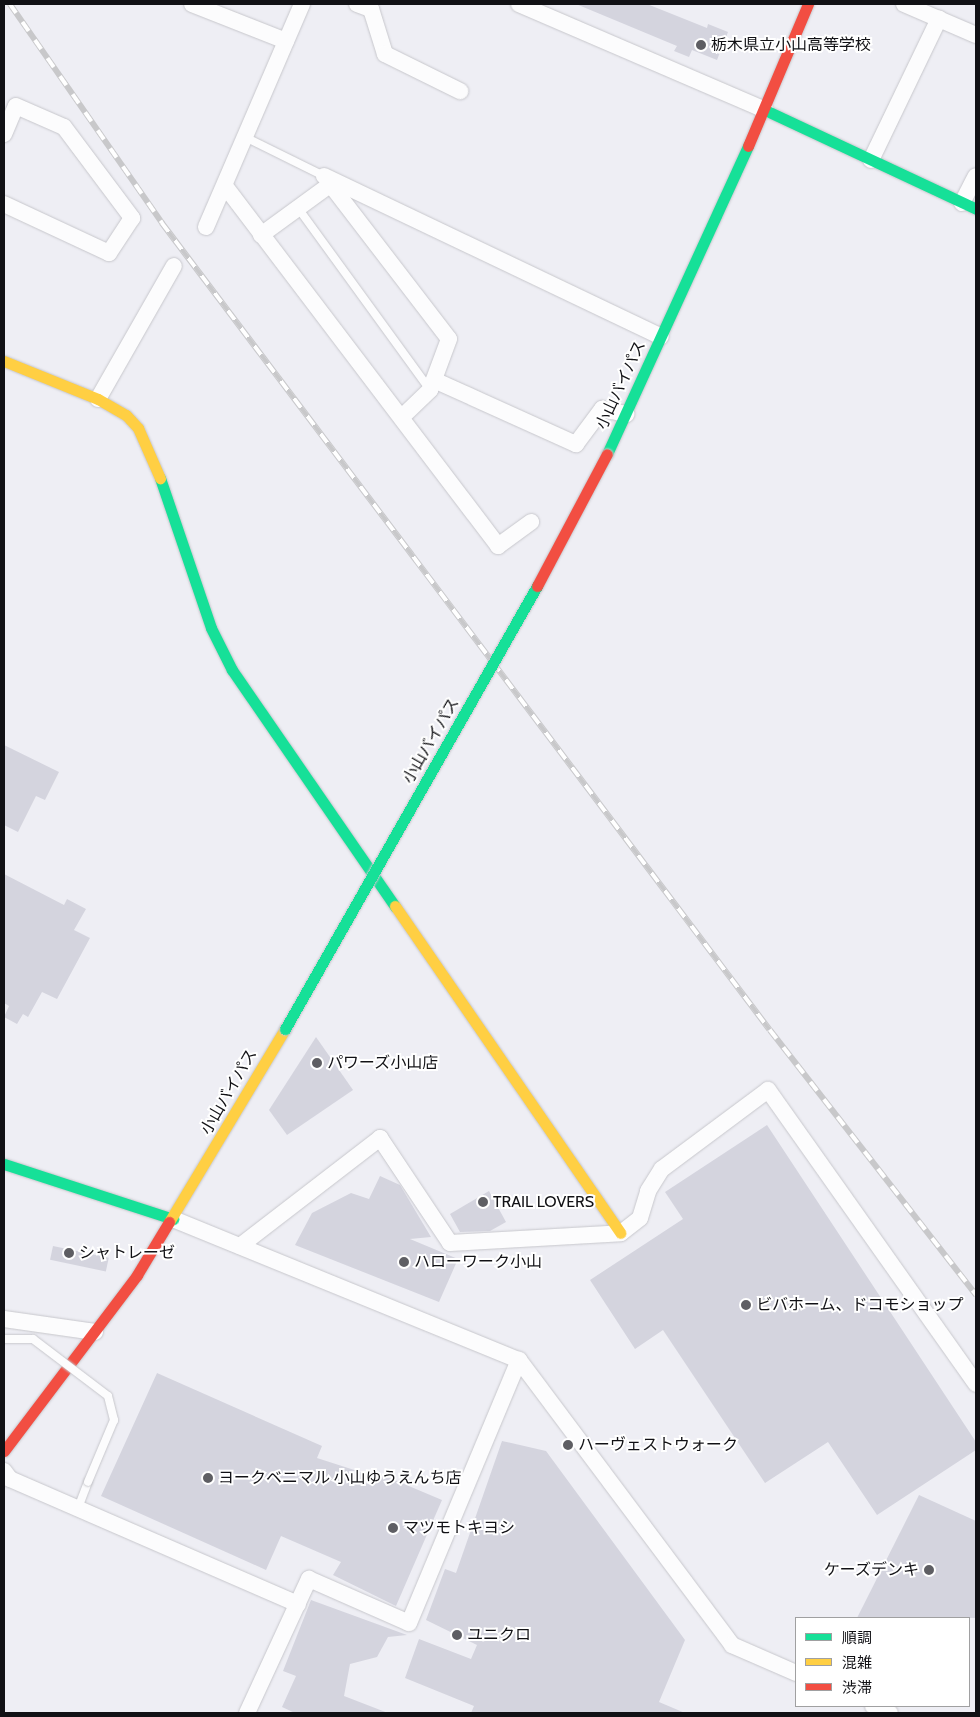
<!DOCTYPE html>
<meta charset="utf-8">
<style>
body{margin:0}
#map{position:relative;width:980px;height:1717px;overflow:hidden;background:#eeeef4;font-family:Cabin,"Noto Sans JP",sans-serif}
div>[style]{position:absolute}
.building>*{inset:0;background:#d4d4de;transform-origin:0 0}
.roads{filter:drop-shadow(0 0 1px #c7c7cc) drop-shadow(0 0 1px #c7c7cc)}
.lane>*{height:8px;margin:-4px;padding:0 4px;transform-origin:4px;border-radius:4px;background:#fcfcfd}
.street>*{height:16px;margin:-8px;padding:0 8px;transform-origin:8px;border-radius:8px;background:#fcfcfd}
.fast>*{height:11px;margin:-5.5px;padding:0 5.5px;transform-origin:5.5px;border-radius:5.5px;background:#16e098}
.slow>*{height:11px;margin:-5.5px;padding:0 5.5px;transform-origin:5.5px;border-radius:5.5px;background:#ffcf43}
.jam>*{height:11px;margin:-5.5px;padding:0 5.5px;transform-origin:5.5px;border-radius:5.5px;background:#f24e42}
.rail>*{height:5.5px;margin-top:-2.75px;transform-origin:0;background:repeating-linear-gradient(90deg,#fff 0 11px,#c8c8ca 0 22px);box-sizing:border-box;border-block:1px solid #c8c8ca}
.bridges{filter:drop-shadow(0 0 1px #c7c7cc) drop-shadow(0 0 1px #c7c7cc)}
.lane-bridge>*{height:8px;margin:-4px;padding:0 4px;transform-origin:4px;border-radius:4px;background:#fcfcfd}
.fast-bridge>*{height:11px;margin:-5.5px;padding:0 5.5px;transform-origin:5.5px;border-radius:5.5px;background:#16e098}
.jam-bridge>*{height:11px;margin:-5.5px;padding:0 5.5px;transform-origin:5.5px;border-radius:5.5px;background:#f24e42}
.dots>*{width:14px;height:14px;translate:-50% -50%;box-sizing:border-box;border:2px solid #fff;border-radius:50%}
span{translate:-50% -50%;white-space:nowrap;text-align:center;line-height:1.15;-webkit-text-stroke:4px #fff;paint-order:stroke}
.poi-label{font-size:16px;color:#111115}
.left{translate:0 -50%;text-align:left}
.right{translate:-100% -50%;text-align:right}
.street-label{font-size:16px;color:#111115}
.frame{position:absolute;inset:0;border:5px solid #111115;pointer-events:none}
.legend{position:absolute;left:795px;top:1617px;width:175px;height:90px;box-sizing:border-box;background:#fff;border:1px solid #a0a0a1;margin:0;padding:6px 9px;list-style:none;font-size:15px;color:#111115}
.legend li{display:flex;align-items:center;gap:10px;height:25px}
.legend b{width:25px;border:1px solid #a0a0a1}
</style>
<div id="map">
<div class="building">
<div style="clip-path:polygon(576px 4px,647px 4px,707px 28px,708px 24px,728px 32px,717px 60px,692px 50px,689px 57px,674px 51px,677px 46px)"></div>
<div style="clip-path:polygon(4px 745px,59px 772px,45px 800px,36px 796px,18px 832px,4px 825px)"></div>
<div style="clip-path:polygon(4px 874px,64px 905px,67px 899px,86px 909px,74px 930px,90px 938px,57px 999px,42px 992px,28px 1017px,23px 1014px,17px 1024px,4px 1017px,9px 1006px,4px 1003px)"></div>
<div style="clip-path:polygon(316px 1037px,353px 1090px,287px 1135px,269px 1110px)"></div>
<div style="clip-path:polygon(767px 1125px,976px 1442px,976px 1450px,877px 1515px,828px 1442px,765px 1483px,663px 1330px,635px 1349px,590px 1280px,683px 1219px,665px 1192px)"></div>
<div style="clip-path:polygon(380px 1176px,400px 1185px,431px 1237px,410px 1239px,458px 1259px,439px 1302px,295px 1245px,312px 1213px,351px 1193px,369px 1199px)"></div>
<div style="clip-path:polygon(489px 1191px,506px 1222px,490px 1231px,460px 1232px,450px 1214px)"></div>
<div style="left:53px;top:1246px;width:57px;height:14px;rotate:12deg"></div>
<div style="clip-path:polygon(157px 1373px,322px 1446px,317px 1458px,376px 1477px,378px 1473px,442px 1500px,396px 1606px,333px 1575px,341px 1562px,281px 1536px,266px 1570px,101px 1496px)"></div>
<div style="clip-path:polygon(502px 1441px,546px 1451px,685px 1640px,659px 1702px,685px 1713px,471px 1713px,474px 1706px,405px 1678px,419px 1639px,471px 1659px,477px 1645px,426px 1620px,445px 1569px,456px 1573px)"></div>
<div style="clip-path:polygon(919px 1495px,976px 1521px,976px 1618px,857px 1618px)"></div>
<div style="clip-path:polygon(311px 1600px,407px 1635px,388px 1637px,377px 1657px,350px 1664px,344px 1696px,388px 1713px,295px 1713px,282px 1707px,296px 1676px,283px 1671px)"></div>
</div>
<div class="roads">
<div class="lane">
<div style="left:247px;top:138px;width:86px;rotate:26.3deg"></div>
<div style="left:298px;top:208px;width:225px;rotate:54deg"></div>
<div style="left:78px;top:1508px;width:28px;rotate:-69deg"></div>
</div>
<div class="street">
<div style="left:192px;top:4px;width:101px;rotate:21.5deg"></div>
<div style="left:357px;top:4px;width:15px;rotate:20deg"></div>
<div style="left:371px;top:9px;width:47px;rotate:72.7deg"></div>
<div style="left:385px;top:54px;width:84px;rotate:26.3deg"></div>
<div style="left:519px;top:4px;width:268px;rotate:23.3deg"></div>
<div style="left:904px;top:4px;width:78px;rotate:23.3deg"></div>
<div style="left:4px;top:134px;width:30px;rotate:-67deg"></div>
<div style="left:16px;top:106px;width:52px;rotate:23.6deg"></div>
<div style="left:64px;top:127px;width:114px;rotate:53.2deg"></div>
<div style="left:132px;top:218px;width:42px;rotate:123.3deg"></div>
<div style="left:109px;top:253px;width:116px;rotate:-155deg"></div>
<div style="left:871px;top:160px;width:157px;rotate:-64.3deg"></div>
<div style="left:324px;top:176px;width:373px;rotate:25.5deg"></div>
<div style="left:327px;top:180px;width:200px;rotate:52.5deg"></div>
<div style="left:449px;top:339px;width:54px;rotate:110.4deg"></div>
<div style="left:430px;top:390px;width:39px;rotate:136deg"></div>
<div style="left:225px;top:186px;width:452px;rotate:52.8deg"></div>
<div style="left:498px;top:546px;width:41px;rotate:-36deg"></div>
<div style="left:962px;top:203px;width:30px;rotate:-63deg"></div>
<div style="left:206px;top:227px;width:243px;rotate:-66.7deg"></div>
<div style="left:261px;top:235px;width:87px;rotate:-36.1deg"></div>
<div style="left:434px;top:380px;width:156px;rotate:24.3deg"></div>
<div style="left:576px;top:444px;width:44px;rotate:-53.4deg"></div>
<div style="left:602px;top:409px;width:25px;rotate:12deg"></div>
<div style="left:98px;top:399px;width:153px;rotate:-60.3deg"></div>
<div style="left:173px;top:1219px;width:374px;rotate:22.2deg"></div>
<div style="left:519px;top:1360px;width:356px;rotate:53.2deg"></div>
<div style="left:732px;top:1645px;width:70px;rotate:23.6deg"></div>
<div style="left:240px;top:1246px;width:177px;rotate:-37.6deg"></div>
<div style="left:380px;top:1138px;width:126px;rotate:56.3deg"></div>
<div style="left:450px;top:1243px;width:171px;rotate:-3.3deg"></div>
<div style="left:621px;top:1233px;width:24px;rotate:-38deg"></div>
<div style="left:640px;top:1218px;width:28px;rotate:-73deg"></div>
<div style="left:648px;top:1191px;width:26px;rotate:-58deg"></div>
<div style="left:662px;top:1169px;width:132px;rotate:-36.7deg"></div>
<div style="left:768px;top:1090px;width:360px;rotate:54.7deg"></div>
<div style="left:4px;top:1319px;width:92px;rotate:8.1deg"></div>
<div style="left:4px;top:1471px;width:10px;rotate:53deg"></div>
<div style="left:10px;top:1479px;width:314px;rotate:23.5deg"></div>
<div style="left:873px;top:1706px;width:18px;rotate:22deg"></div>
<div style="left:247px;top:1713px;width:148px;rotate:-65.2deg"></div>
<div style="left:309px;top:1579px;width:109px;rotate:23.7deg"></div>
<div style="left:409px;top:1623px;width:285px;rotate:-67.3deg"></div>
</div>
<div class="fast">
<div style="left:765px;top:110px;width:233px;rotate:25.1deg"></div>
<div style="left:607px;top:454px;width:339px;rotate:-65.4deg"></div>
<div style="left:160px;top:478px;width:158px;rotate:71.2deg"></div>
<div style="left:211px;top:628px;width:47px;rotate:63.4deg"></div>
<div style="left:232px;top:670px;width:287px;rotate:55.4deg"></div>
<div style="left:4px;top:1164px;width:178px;rotate:18deg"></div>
</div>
<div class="slow">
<div style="left:4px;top:361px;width:101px;rotate:22deg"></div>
<div style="left:98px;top:399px;width:32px;rotate:30deg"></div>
<div style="left:126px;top:415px;width:18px;rotate:47deg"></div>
<div style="left:138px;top:428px;width:55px;rotate:66.3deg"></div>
<div style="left:395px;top:906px;width:397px;rotate:55.4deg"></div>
<div style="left:169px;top:1222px;width:225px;rotate:-59deg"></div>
</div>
<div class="jam">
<div style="left:748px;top:146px;width:154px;rotate:-67.1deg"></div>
<div style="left:4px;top:1451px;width:221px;rotate:-52.9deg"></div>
<div style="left:137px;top:1275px;width:62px;rotate:-58.9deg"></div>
</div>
</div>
<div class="rail">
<div style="left:10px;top:4px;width:267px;rotate:55.2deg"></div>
<div style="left:162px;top:223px;width:1010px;rotate:53.01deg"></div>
<div style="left:770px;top:1030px;width:336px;rotate:52.1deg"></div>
</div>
<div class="bridges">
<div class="lane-bridge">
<div style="left:4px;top:1339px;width:29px"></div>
<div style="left:33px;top:1339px;width:94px;rotate:37.2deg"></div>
<div style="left:108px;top:1396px;width:25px;rotate:76deg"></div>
<div style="left:114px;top:1420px;width:67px;rotate:112.8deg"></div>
</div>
<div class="fast-bridge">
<div style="left:285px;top:1029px;width:510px;rotate:-60.37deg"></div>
</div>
<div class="jam-bridge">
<div style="left:537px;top:586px;width:149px;rotate:-62.1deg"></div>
</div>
</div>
<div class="dots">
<div style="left:701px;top:45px;background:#5e5e63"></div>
<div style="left:317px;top:1063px;background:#5e5e63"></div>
<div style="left:483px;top:1202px;background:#5e5e63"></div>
<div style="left:69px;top:1253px;background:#5e5e63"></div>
<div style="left:404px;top:1262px;background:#5e5e63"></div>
<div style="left:746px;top:1305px;background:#5e5e63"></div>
<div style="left:568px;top:1445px;background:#5e5e63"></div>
<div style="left:208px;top:1478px;background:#5e5e63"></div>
<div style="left:393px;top:1528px;background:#5e5e63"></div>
<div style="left:929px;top:1570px;background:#5e5e63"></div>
<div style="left:457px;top:1635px;background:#5e5e63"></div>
</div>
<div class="poi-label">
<span class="left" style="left:711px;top:45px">栃木県立小山高等学校</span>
<span class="left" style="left:327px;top:1063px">パワーズ小山店</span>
<span class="left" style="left:493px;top:1202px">TRAIL LOVERS</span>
<span class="left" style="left:79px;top:1253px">シャトレーゼ</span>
<span class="left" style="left:414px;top:1262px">ハローワーク小山</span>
<span class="left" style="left:756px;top:1305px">ビバホーム、ドコモショップ</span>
<span class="left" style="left:578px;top:1445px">ハーヴェストウォーク</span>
<span class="left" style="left:218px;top:1478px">ヨークベニマル 小山ゆうえんち店</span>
<span class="left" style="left:403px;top:1528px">マツモトキヨシ</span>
<span class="right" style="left:919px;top:1570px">ケーズデンキ</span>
<span class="left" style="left:467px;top:1635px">ユニクロ</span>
</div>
<div class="street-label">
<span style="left:621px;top:385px;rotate:-65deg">小山バイパス</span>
<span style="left:431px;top:741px;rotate:-60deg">小山バイパス</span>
<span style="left:229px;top:1092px;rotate:-60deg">小山バイパス</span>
</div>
<div class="frame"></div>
<ul class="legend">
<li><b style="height:6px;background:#16e098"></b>順調</li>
<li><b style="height:6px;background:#ffcf43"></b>混雑</li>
<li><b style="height:6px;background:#f24e42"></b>渋滞</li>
</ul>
</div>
